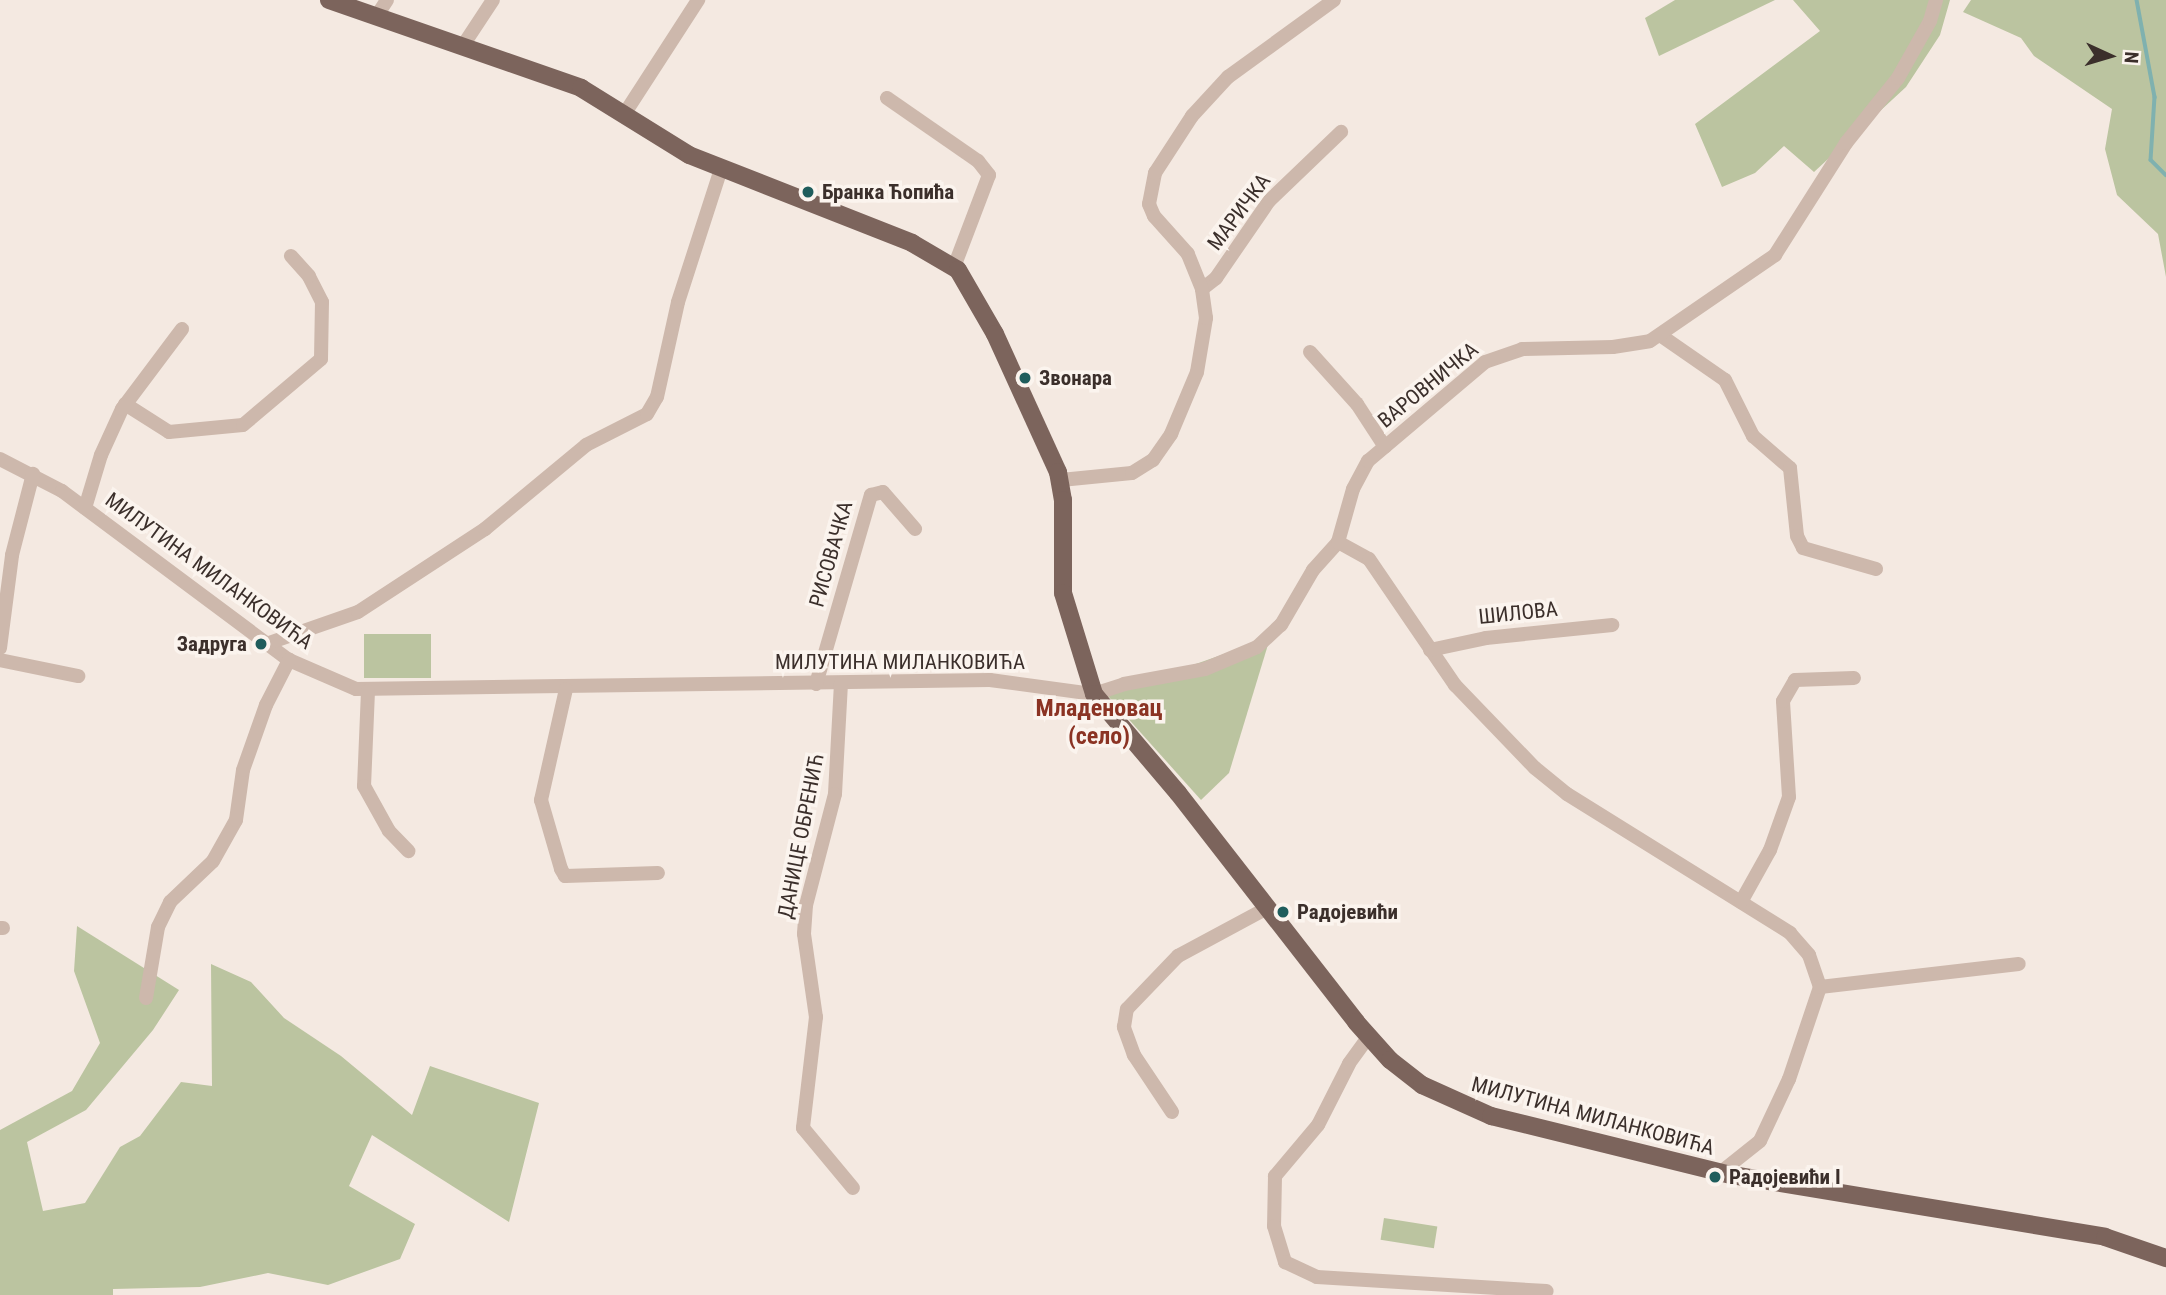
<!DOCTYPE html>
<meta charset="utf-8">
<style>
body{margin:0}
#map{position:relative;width:2166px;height:1295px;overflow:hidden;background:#f4e9e1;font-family:"Roboto Condensed",sans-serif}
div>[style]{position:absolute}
.green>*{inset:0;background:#bbc4a0;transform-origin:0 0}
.stream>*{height:3.5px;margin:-1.75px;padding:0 1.75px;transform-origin:1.75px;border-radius:1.75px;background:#7fb1af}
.minor>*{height:14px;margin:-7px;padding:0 7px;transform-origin:7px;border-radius:7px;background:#cdb8ac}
.major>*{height:18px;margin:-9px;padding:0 9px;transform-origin:9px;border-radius:9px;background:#7c645c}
.dots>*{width:19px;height:19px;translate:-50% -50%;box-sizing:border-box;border:4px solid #fbf4ee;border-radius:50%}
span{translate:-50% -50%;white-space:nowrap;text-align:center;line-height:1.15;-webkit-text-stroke:7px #fbf4ee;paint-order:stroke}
.poi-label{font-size:21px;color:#3b2f2b;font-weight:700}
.left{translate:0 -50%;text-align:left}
.right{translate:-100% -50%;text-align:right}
.street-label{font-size:21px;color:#3b2f2b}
.quarter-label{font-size:24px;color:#8b3323;font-weight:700}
.north{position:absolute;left:2075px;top:21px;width:70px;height:70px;-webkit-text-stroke:5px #fbf4ee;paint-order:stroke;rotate:94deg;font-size:19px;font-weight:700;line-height:28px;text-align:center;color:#3b2f2b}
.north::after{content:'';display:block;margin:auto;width:24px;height:32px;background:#3b2f2b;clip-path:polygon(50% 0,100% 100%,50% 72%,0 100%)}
</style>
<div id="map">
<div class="green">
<div style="clip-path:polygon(1675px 0,1775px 0,1659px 56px,1645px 18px)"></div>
<div style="clip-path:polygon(1793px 0,1950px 0,1940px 35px,1906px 87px,1814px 172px,1784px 146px,1755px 173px,1722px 187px,1695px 124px,1820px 31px)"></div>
<div style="clip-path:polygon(1971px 0,2166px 0,2166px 277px,2158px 234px,2117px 195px,2105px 149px,2112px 109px,2034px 56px,2021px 38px,1963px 12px)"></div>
<div style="left:364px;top:634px;width:67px;height:44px"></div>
<div style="clip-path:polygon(1270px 638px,1229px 773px,1201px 800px,1107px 695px)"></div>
<div style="clip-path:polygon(77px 926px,179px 990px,153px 1030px,86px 1110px,27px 1142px,43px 1211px,85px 1203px,120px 1147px,140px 1136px,181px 1082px,212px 1086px,211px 964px,251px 982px,284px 1018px,341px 1056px,412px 1115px,430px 1066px,539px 1103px,509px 1222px,372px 1135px,349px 1186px,415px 1224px,400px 1259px,328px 1285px,268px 1273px,200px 1287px,113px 1289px,113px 1295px,0 1295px,0 1130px,72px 1091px,100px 1043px,74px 971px)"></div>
<div style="left:1384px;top:1218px;width:54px;height:22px;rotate:9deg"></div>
</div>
<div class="stream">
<div style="left:2137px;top:0;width:99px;rotate:79.5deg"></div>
<div style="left:2155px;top:97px;width:63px;rotate:93.6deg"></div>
<div style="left:2151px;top:160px;width:21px;rotate:45deg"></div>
</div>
<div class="minor">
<div style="left:376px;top:17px;width:20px;rotate:-57deg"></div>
<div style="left:462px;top:47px;width:56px;rotate:-56.6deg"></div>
<div style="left:887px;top:98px;width:111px;rotate:34.7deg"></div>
<div style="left:978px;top:161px;width:18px;rotate:52deg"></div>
<div style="left:989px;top:175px;width:98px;rotate:110.8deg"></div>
<div style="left:625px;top:113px;width:135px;rotate:-57.1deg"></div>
<div style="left:1202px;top:289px;width:18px;rotate:-38deg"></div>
<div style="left:1216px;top:278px;width:93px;rotate:-55.5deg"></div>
<div style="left:1269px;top:201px;width:100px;rotate:-43.8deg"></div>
<div style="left:1660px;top:335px;width:79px;rotate:34.7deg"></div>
<div style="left:1725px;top:380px;width:63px;rotate:63.4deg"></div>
<div style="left:1753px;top:436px;width:49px;rotate:40.9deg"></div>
<div style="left:1790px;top:468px;width:68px;rotate:84.1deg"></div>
<div style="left:1797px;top:536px;width:13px;rotate:63deg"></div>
<div style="left:1803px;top:548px;width:76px;rotate:16deg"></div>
<div style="left:1310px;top:352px;width:70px;rotate:47.9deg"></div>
<div style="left:1357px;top:404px;width:51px;rotate:56.9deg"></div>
<div style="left:125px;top:404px;width:52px;rotate:32.5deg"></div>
<div style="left:169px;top:432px;width:74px;rotate:-5.4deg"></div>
<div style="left:243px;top:425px;width:102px;rotate:-40.2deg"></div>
<div style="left:321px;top:359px;width:57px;rotate:-89deg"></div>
<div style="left:322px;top:302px;width:29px;rotate:-117deg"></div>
<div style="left:309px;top:276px;width:27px;rotate:-132deg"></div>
<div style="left:0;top:459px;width:70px;rotate:27.3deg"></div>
<div style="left:62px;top:491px;width:283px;rotate:36.7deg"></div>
<div style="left:289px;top:660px;width:73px;rotate:23.4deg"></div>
<div style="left:356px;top:689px;width:634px;rotate:-0.81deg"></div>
<div style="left:990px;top:680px;width:105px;rotate:7.7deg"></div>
<div style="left:1094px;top:694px;width:32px;rotate:-18deg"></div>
<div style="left:1124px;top:684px;width:82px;rotate:-10.5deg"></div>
<div style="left:1205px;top:669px;width:56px;rotate:-22.9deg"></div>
<div style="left:1257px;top:647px;width:33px;rotate:-43deg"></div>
<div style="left:1281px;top:625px;width:64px;rotate:-59.8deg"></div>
<div style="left:1313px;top:570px;width:38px;rotate:-48deg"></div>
<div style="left:1338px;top:542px;width:55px;rotate:-74.2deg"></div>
<div style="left:1353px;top:489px;width:32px;rotate:-62deg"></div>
<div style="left:1368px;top:461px;width:153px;rotate:-40.2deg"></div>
<div style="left:1485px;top:362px;width:39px;rotate:-19deg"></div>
<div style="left:1522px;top:349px;width:91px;rotate:-1.3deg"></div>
<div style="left:1613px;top:347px;width:37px;rotate:-9deg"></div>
<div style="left:1650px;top:341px;width:152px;rotate:-34.5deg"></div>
<div style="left:1775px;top:255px;width:133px;rotate:-57.6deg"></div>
<div style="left:1846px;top:143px;width:83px;rotate:-51.3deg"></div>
<div style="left:1898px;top:78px;width:65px;rotate:-60.7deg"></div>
<div style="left:1930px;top:21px;width:22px;rotate:-74deg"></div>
<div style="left:1061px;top:480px;width:71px;rotate:-5.6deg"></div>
<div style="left:1132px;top:473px;width:25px;rotate:-32deg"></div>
<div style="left:1153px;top:460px;width:32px;rotate:-55deg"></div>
<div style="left:1171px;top:434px;width:67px;rotate:-67.2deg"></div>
<div style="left:1197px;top:372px;width:55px;rotate:-80.5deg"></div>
<div style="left:1206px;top:318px;width:29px;rotate:-98deg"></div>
<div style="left:1202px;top:289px;width:38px;rotate:-112deg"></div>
<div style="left:1188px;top:254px;width:51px;rotate:-131.8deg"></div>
<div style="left:1154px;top:216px;width:13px;rotate:-113deg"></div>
<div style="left:1149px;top:204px;width:32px;rotate:-79deg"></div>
<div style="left:1155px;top:173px;width:68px;rotate:-57deg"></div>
<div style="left:1192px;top:116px;width:53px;rotate:-47.3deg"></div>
<div style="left:1228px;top:77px;width:131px;rotate:-36deg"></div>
<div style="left:85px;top:508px;width:55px;rotate:-73.2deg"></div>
<div style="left:101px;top:455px;width:51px;rotate:-65.5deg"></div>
<div style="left:122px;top:409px;width:100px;rotate:-53.1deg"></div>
<div style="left:1338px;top:542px;width:35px;rotate:29deg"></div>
<div style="left:1369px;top:559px;width:153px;rotate:55.7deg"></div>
<div style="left:1455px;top:685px;width:115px;rotate:46.1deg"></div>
<div style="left:1535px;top:768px;width:41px;rotate:39.1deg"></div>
<div style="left:1567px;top:794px;width:263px;rotate:31.9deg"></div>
<div style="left:1790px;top:933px;width:29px;rotate:49deg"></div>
<div style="left:1809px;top:955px;width:34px;rotate:71deg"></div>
<div style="left:1820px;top:987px;width:97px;rotate:108.6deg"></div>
<div style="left:1789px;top:1079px;width:68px;rotate:115.1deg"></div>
<div style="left:1760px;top:1141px;width:50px;rotate:141.5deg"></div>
<div style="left:266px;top:644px;width:97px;rotate:-19.2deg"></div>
<div style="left:358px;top:612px;width:152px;rotate:-33.2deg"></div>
<div style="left:485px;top:529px;width:131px;rotate:-39.7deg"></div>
<div style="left:586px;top:445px;width:68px;rotate:-26.9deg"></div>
<div style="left:647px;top:414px;width:20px;rotate:-60deg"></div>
<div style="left:657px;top:397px;width:97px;rotate:-77.5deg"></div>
<div style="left:678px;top:302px;width:140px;rotate:-72.1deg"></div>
<div style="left:0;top:648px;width:94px;rotate:-82.6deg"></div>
<div style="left:12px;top:555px;width:84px;rotate:-75.5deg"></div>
<div style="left:1430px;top:650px;width:57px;rotate:-12.1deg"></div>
<div style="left:1486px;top:638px;width:127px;rotate:-5.9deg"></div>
<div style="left:0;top:660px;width:80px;rotate:11.6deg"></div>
<div style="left:841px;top:683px;width:111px;rotate:93.1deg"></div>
<div style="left:835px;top:794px;width:115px;rotate:104.6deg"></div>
<div style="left:806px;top:905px;width:29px;rotate:94deg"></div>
<div style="left:804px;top:934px;width:84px;rotate:81.8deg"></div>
<div style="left:816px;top:1017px;width:112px;rotate:96.7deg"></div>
<div style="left:803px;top:1128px;width:78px;rotate:50.2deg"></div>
<div style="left:816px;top:684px;width:197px;rotate:-73.8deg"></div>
<div style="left:871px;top:495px;width:12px;rotate:-14deg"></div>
<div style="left:883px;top:492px;width:49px;rotate:49.1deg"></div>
<div style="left:566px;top:689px;width:114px;rotate:102.7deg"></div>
<div style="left:541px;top:800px;width:72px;rotate:73.8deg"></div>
<div style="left:561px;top:869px;width:8px;rotate:60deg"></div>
<div style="left:565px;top:876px;width:93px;rotate:-1.8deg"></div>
<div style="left:368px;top:691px;width:95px;rotate:92.4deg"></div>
<div style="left:364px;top:786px;width:51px;rotate:60.9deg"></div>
<div style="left:389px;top:831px;width:28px;rotate:46deg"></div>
<div style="left:1741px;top:902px;width:60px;rotate:-60.9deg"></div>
<div style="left:1770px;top:850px;width:56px;rotate:-70.3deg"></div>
<div style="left:1789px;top:797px;width:96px;rotate:-93.6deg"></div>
<div style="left:1783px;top:701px;width:24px;rotate:-60deg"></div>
<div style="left:1795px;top:680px;width:59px;rotate:-1.9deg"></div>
<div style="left:0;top:928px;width:3px"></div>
<div style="left:1820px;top:987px;width:200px;rotate:-6.6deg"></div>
<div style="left:146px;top:998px;width:72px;rotate:-80.4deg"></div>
<div style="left:158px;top:927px;width:28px;rotate:-64deg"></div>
<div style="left:170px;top:902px;width:59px;rotate:-43.6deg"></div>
<div style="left:213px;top:861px;width:47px;rotate:-60.7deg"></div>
<div style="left:236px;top:820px;width:50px;rotate:-82deg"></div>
<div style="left:243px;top:770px;width:69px;rotate:-70.5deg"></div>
<div style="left:266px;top:705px;width:51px;rotate:-62.9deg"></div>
<div style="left:1369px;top:1036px;width:34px;rotate:126deg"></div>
<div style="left:1349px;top:1064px;width:68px;rotate:116.9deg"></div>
<div style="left:1318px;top:1125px;width:67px;rotate:130.1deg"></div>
<div style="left:1275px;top:1176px;width:50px;rotate:91.1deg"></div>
<div style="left:1274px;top:1226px;width:38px;rotate:73deg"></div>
<div style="left:1285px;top:1262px;width:35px;rotate:25deg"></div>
<div style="left:1317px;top:1277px;width:230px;rotate:3.5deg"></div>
<div style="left:1172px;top:1112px;width:69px;rotate:-123.7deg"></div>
<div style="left:1134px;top:1055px;width:30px;rotate:-110deg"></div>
<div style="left:1124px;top:1027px;width:18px;rotate:-81deg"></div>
<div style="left:1127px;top:1009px;width:74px;rotate:-46.1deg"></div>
<div style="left:1178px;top:956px;width:101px;rotate:-28.3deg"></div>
</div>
<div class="major">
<div style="left:329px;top:0;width:267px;rotate:19.2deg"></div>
<div style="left:581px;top:88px;width:127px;rotate:31.8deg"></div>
<div style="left:689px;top:155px;width:240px;rotate:21.5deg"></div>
<div style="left:912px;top:243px;width:53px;rotate:30.4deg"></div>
<div style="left:958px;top:270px;width:74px;rotate:60deg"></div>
<div style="left:995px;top:334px;width:152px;rotate:65.5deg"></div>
<div style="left:1058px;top:472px;width:28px;rotate:80deg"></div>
<div style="left:1063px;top:500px;width:93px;rotate:90deg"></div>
<div style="left:1063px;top:593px;width:106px;rotate:72.9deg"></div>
<div style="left:1094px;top:694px;width:130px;rotate:49.7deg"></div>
<div style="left:1178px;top:793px;width:290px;rotate:52.1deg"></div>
<div style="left:1356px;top:1022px;width:51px;rotate:48.2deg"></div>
<div style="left:1390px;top:1060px;width:41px;rotate:38deg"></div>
<div style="left:1422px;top:1085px;width:76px;rotate:24.2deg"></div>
<div style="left:1491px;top:1116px;width:248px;rotate:13.8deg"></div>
<div style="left:1732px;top:1175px;width:378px;rotate:9.4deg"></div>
<div style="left:2105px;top:1237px;width:65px;rotate:19deg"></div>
</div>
<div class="dots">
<div style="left:808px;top:192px;background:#1f5d5c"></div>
<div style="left:1025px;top:378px;background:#1f5d5c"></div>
<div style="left:261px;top:644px;background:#1f5d5c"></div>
<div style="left:1283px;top:912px;background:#1f5d5c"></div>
<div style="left:1715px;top:1177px;background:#1f5d5c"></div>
</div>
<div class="poi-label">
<span class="left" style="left:822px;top:192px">Бранка Ћопића</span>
<span class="left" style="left:1039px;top:378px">Звонара</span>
<span class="right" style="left:247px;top:644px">Задруга</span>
<span class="left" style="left:1297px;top:912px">Радојевићи</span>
<span class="left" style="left:1729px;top:1177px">Радојевићи I</span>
</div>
<div class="street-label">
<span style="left:1239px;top:212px;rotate:-53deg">МАРИЧКА</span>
<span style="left:1428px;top:385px;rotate:-39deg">ВАРОВНИЧКА</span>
<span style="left:831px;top:554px;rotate:-74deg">РИСОВАЧКА</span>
<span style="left:209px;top:571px;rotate:36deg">МИЛУТИНА МИЛАНКОВИЋА</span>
<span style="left:1518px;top:613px;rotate:-6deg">ШИЛОВА</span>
<span style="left:900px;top:662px">МИЛУТИНА МИЛАНКОВИЋА</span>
<span style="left:801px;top:836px;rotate:-79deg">ДАНИЦЕ ОБРЕНИЋ</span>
<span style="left:1593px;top:1116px;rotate:15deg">МИЛУТИНА МИЛАНКОВИЋА</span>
</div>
<div class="quarter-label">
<span style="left:1099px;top:723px">Младеновац<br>(село)</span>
</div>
<div class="north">N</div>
</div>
